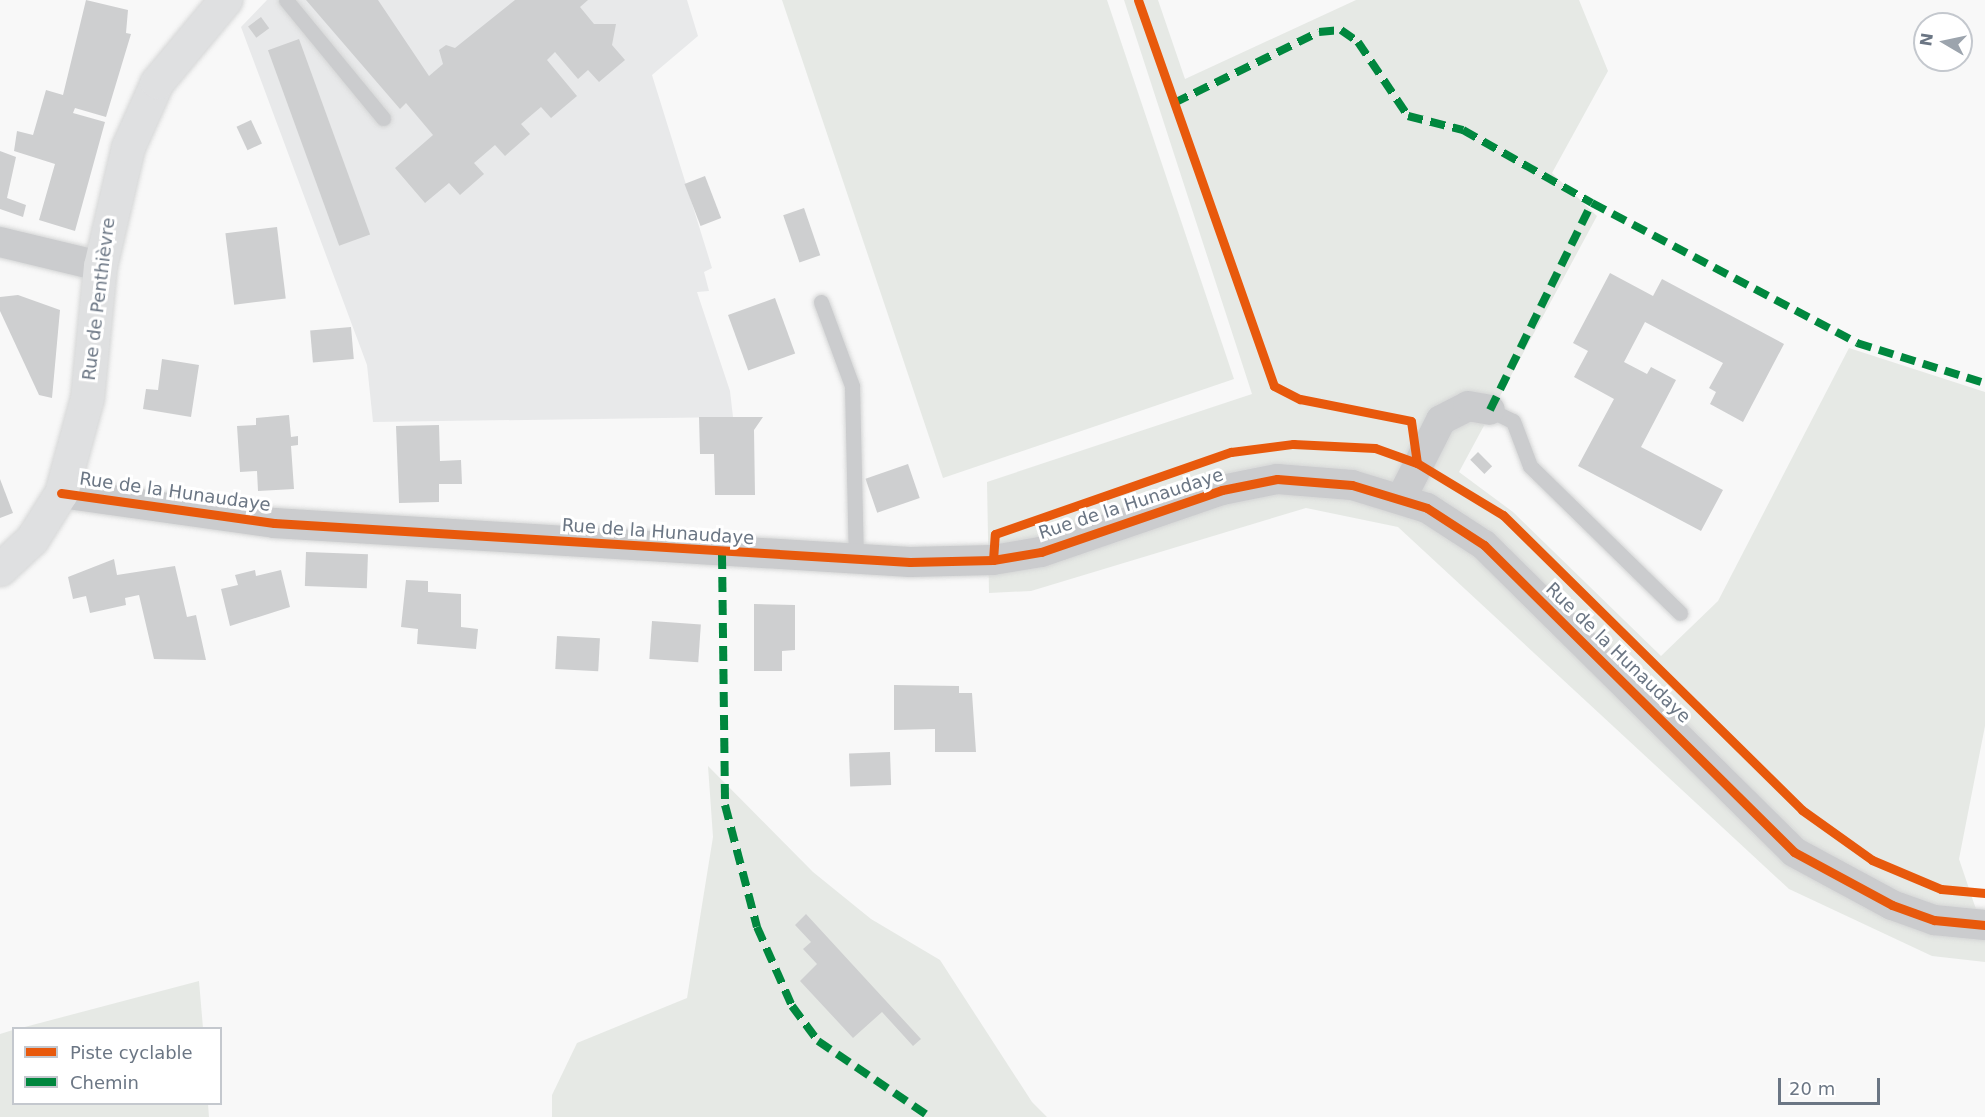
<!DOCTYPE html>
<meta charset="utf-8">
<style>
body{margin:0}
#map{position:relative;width:1985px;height:1117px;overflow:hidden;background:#f8f8f8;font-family:"DejaVu Sans",sans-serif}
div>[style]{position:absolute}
.built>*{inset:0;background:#e8e9ea}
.green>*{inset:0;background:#e6e9e5}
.building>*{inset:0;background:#cecfd0;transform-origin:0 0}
.roads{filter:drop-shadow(0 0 2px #d5d6d6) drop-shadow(0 0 2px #d5d6d6)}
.lane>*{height:15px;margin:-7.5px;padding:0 7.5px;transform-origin:7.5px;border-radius:7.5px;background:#cbccce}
.street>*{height:30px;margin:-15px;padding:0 15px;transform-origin:15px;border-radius:15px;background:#cbccce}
.secondary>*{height:33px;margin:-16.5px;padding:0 16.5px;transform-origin:16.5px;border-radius:16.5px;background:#dfe0e1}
.quiet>*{height:8px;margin-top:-4px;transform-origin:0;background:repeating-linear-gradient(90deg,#00873e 0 15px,transparent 0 23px)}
.cycleway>*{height:9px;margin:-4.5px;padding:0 4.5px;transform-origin:4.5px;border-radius:4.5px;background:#e8590c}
span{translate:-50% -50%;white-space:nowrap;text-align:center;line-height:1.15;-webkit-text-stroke:6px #fff;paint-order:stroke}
.street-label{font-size:18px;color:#6b7684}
.legend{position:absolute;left:12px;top:1027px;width:210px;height:78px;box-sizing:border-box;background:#fff;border:2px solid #c4c8ce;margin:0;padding:8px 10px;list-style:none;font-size:18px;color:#6b7684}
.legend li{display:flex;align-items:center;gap:12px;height:30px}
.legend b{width:30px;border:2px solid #c4c8ce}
.north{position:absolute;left:1913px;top:12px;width:60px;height:60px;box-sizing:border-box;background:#fff;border:2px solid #c4c8ce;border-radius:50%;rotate:279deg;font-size:16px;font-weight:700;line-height:24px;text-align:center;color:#6b7684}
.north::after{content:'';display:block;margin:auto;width:21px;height:27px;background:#9ca4ad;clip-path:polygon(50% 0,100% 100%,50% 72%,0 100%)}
.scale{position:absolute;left:1778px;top:1078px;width:102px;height:27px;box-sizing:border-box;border:3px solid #6b7684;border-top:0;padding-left:8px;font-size:18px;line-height:21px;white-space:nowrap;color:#6b7684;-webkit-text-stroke:4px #fff;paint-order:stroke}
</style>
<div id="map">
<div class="built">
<div style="clip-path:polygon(267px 0,687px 0,698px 36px,652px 75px,712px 268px,704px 272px,709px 291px,697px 292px,730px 391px,733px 417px,373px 422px,367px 365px,241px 27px)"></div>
</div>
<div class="green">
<div style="clip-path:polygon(782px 0,1107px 0,1234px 379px,943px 478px)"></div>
<div style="clip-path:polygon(1124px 0,1158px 0,1185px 79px,1356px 0,1579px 0,1608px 71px,1552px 173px,1597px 216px,1459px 472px,1513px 512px,1661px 656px,1718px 601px,1849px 348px,1985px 392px,1985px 726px,1959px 859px,1985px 936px,1985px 962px,1932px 956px,1789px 889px,1398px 527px,1306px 508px,1031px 591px,989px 593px,987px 482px,1252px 394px)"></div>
<div style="clip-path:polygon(708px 766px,813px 872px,871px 919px,940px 960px,1032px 1102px,1047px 1117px,552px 1117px,552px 1095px,577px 1043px,687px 998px,713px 837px)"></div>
<div style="clip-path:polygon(199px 981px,203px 1028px,21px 1028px)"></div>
<div style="clip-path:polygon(13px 1030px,14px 1104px,208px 1104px,209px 1117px,0 1117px,0 1034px)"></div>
</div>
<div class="building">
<div style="clip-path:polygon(86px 0,128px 10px,126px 33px,131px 34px,106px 117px,75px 108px,73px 113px,105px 122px,75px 231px,39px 220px,55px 164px,14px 151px,17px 131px,33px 135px,46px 90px,63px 95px)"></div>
<div style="clip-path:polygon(306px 0,378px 0,429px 76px,443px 64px,439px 50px,446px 45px,455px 48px,515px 0,588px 0,580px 7px,594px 24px,616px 24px,612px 45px,625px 60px,599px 82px,588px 70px,578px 79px,555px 52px,547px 60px,577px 96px,551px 118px,541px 107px,521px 124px,530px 134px,505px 156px,495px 145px,474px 163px,484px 174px,460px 195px,449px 183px,425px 203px,395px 168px,433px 135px,406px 103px,400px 109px)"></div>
<div style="left:261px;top:17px;width:14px;height:16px;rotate:54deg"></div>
<div style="left:299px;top:39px;width:208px;height:33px;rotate:70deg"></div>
<div style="left:251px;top:120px;width:26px;height:16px;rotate:65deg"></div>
<div style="clip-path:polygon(0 151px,16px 157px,7px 198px,26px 205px,23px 217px,0 209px)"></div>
<div style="left:705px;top:176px;width:45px;height:22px;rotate:69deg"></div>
<div style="left:804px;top:208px;width:50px;height:22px;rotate:71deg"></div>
<div style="left:277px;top:227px;width:72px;height:52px;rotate:83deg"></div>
<div style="clip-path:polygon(1610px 273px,1653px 296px,1662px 279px,1784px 344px,1743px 422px,1710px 404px,1716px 392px,1709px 388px,1723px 363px,1645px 322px,1624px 362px,1647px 374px,1651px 367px,1676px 380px,1641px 447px,1723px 490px,1701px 531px,1578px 466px,1614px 399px,1574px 377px,1588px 351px,1573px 343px)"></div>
<div style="clip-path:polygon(18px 295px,60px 310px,52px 398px,39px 395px,0 311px,0 297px)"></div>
<div style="left:775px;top:298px;width:59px;height:50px;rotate:70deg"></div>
<div style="left:351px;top:327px;width:32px;height:41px;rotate:85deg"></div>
<div style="clip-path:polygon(162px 359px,199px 365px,191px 417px,143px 409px,146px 389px,158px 390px)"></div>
<div style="clip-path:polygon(289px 415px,291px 437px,298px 436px,298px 445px,291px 446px,294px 489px,258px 491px,257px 471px,240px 472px,237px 426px,256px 425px,256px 418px)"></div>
<div style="clip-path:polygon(699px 417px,763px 417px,754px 430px,755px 495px,715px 495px,714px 454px,700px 454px)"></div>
<div style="clip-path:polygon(439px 425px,440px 461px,461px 460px,462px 484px,439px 484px,439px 502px,399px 503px,396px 426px)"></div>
<div style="left:1478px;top:452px;width:20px;height:11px;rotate:45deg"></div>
<div style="left:908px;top:464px;width:36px;height:45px;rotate:71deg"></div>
<div style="clip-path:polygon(0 479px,13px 513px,0 518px)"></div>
<div style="left:306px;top:552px;width:62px;height:34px;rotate:2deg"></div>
<div style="clip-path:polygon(114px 559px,117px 575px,175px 566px,187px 617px,196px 615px,206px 660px,154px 659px,139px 595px,125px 598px,126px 605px,90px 613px,86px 596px,73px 599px,68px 577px)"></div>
<div style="clip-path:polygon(255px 570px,256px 576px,281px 570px,290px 607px,230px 626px,221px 589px,238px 585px,235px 575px)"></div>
<div style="clip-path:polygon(406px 580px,428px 581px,428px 592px,461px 594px,461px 627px,478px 629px,476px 649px,417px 644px,418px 629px,401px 627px)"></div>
<div style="clip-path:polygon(754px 604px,795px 605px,795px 650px,782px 651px,782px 671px,754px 671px)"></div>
<div style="left:652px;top:621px;width:49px;height:38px;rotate:4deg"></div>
<div style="left:557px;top:636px;width:43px;height:33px;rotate:3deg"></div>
<div style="clip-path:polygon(894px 685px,959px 686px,959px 693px,972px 693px,976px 752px,935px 752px,935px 729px,894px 730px)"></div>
<div style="left:890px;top:752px;width:33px;height:41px;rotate:88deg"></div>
<div style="clip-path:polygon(806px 914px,921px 1039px,913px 1046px,882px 1012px,853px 1038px,800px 981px,817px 964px,803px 949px,811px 942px,795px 925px)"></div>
</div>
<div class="roads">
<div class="lane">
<div style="left:286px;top:0;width:153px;rotate:50.6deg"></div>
<div style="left:821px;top:302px;width:90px;rotate:69.7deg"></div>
<div style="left:852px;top:386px;width:176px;rotate:88.7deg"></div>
<div style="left:1490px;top:410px;width:25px;rotate:26deg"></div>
<div style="left:1513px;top:421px;width:48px;rotate:69.3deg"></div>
<div style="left:1530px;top:466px;width:210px;rotate:44.4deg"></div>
</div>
<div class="street">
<div style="left:0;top:242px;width:103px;rotate:13.5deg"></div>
<div style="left:61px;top:493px;width:215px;rotate:8deg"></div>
<div style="left:274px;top:523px;width:637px;rotate:3.51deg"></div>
<div style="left:910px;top:562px;width:83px;rotate:-1.4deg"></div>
<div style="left:993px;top:560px;width:49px;rotate:-9.5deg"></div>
<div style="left:1041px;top:552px;width:191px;rotate:-18.9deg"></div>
<div style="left:1222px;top:490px;width:56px;rotate:-11.3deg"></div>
<div style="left:1277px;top:479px;width:75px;rotate:4.6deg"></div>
<div style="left:1352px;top:485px;width:78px;rotate:17deg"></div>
<div style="left:1427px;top:508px;width:68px;rotate:33deg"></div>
<div style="left:1484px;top:545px;width:436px;rotate:44.7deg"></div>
<div style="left:1794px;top:852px;width:111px;rotate:28.4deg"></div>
<div style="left:1892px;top:905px;width:45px;rotate:19.7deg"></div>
<div style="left:1934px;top:920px;width:51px;rotate:5.6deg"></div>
<div style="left:1402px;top:497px;width:86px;rotate:-63.1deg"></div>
<div style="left:1441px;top:420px;width:30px;rotate:-27deg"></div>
<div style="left:1468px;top:406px;width:22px;rotate:10deg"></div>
</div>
<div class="secondary">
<div style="left:0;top:569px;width:44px;rotate:-43.2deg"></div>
<div style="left:32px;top:539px;width:54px;rotate:-57.8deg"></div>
<div style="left:61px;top:493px;width:98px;rotate:-74.7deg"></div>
<div style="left:87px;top:398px;width:133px;rotate:-84.4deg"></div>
<div style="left:100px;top:266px;width:122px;rotate:-76.8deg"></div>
<div style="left:128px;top:147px;width:71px;rotate:-66deg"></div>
<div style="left:157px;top:82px;width:107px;rotate:-50.3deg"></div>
</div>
</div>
<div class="quiet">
<div style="left:1174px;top:103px;width:161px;rotate:-26.1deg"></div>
<div style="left:1319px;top:32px;width:22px;rotate:-5deg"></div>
<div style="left:1341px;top:30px;width:21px;rotate:35deg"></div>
<div style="left:1358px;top:42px;width:89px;rotate:56deg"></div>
<div style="left:1408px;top:116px;width:57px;rotate:14.3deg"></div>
<div style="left:1463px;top:130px;width:148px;rotate:29.5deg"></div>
<div style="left:1490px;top:410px;width:231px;rotate:-63.8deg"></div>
<div style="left:1592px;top:203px;width:300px;rotate:27.8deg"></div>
<div style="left:1857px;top:343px;width:134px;rotate:17.4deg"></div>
<div style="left:722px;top:554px;width:251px;rotate:89.3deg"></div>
<div style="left:725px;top:805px;width:126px;rotate:75.3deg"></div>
<div style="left:757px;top:927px;width:86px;rotate:66.1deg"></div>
<div style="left:792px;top:1006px;width:44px;rotate:53.4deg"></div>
<div style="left:818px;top:1041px;width:135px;rotate:34.2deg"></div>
</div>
<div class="cycleway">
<div style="left:1138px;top:0;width:409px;rotate:70.6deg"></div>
<div style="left:1274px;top:386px;width:29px;rotate:27deg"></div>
<div style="left:1300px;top:399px;width:113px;rotate:11.2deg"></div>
<div style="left:1411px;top:421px;width:42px;rotate:81.9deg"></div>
<div style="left:61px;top:493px;width:215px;rotate:8deg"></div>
<div style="left:274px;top:523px;width:637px;rotate:3.51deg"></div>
<div style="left:910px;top:562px;width:83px;rotate:-1.4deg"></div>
<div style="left:993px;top:560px;width:49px;rotate:-9.5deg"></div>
<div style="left:1041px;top:552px;width:191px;rotate:-18.9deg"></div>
<div style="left:1222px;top:490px;width:56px;rotate:-11.3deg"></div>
<div style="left:1277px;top:479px;width:75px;rotate:4.6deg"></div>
<div style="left:1352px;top:485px;width:78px;rotate:17deg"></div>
<div style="left:1427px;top:508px;width:68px;rotate:33deg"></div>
<div style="left:1484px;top:545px;width:436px;rotate:44.7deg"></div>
<div style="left:1794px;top:852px;width:111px;rotate:28.4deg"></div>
<div style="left:1892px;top:905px;width:45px;rotate:19.7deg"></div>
<div style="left:1934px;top:920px;width:51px;rotate:5.6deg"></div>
<div style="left:993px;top:560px;width:26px;rotate:-86deg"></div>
<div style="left:995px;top:534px;width:250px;rotate:-19.2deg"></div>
<div style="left:1231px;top:452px;width:63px;rotate:-7.4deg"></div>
<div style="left:1293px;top:444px;width:82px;rotate:2.8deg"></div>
<div style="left:1375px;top:448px;width:45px;rotate:19.7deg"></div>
<div style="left:1417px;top:463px;width:100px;rotate:31.2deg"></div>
<div style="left:1503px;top:515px;width:420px;rotate:44.6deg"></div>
<div style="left:1802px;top:810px;width:86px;rotate:35.5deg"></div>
<div style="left:1872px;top:860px;width:75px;rotate:22.8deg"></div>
<div style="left:1941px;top:889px;width:44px;rotate:5.2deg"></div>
</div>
<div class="street-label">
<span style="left:99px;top:299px;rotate:-83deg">Rue de Penthièvre</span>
<span style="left:175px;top:492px;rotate:8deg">Rue de la Hunaudaye</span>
<span style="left:1131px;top:504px;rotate:-18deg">Rue de la Hunaudaye</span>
<span style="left:658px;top:532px;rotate:4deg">Rue de la Hunaudaye</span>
<span style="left:1618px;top:653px;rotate:44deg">Rue de la Hunaudaye</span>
</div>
<ul class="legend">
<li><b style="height:8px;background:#e8590c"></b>Piste cyclable</li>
<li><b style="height:8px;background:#00873e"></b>Chemin</li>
</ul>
<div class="north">N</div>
<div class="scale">20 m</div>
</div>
